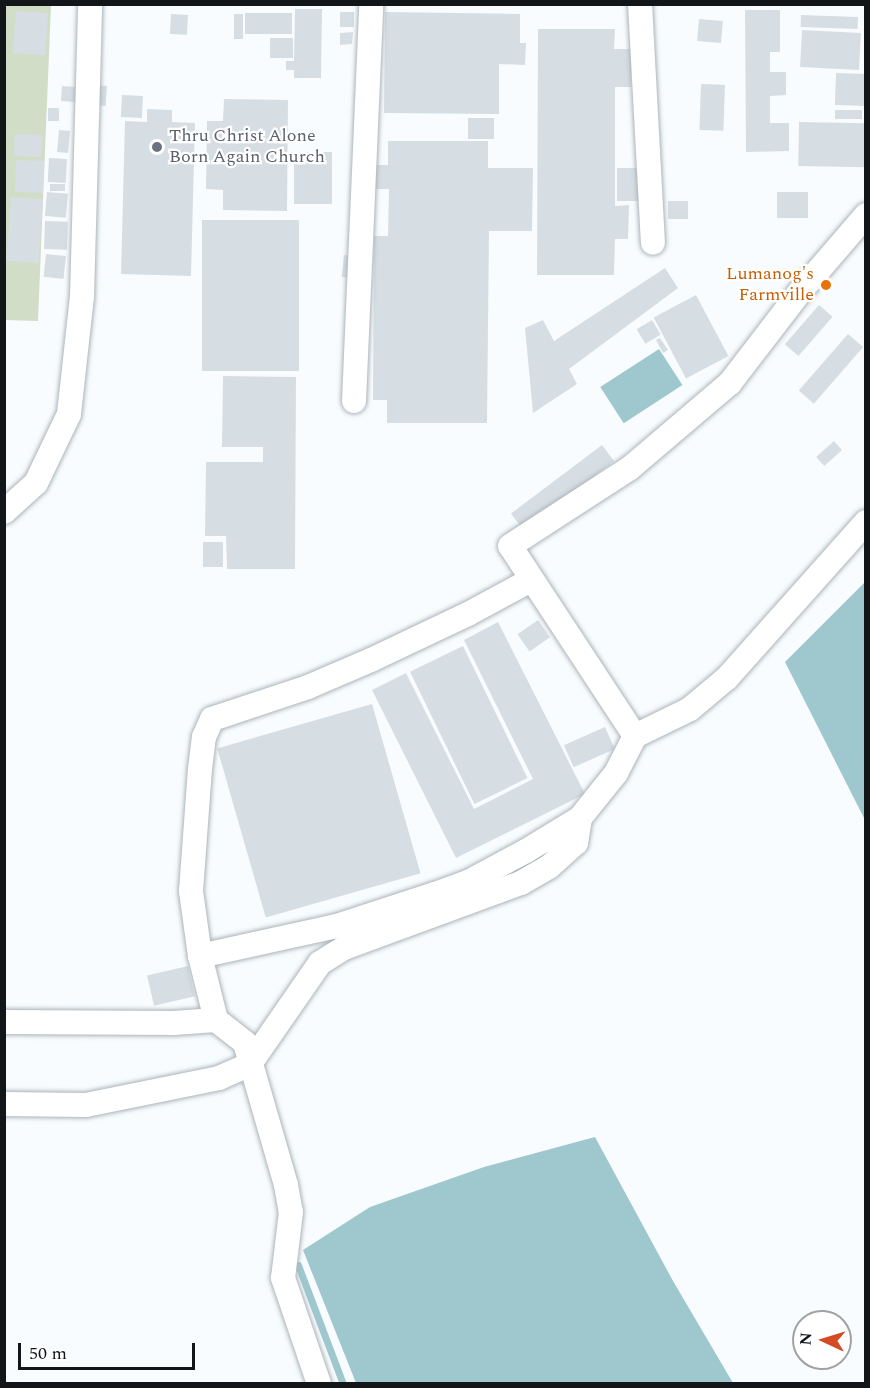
<!DOCTYPE html>
<style>
body{margin:0}
#map{position:relative;width:870px;height:1388px;overflow:hidden;background:#f8fcfe;font-family:Spectral,serif}
div>[style]{position:absolute}
.green>*{inset:0;background:#d2ddc8}
.water>*{inset:0;background:#9ec7ce;transform-origin:0 0}
.stream>*{height:7px;margin:-3.5px;padding:0 3.5px;transform-origin:3.5px;border-radius:3.5px;background:#9ec7ce}
.building>*{inset:0;background:#d6dee4;transform-origin:0 0}
.roads{filter:drop-shadow(0 0 2px #acb4ba) drop-shadow(0 0 2px #acb4ba)}
.minor>*{height:24px;margin:-12px;padding:0 12px;transform-origin:12px;border-radius:12px;background:#fff}
.dots>*{width:16px;height:16px;translate:-50% -50%;box-sizing:border-box;border:3px solid #fff;border-radius:50%}
span{translate:-50% -50%;white-space:nowrap;text-align:center;line-height:1.15;-webkit-text-stroke:4.5px #fff;paint-order:stroke}
.worship-label{font-size:18px;color:#5b616d}
.left{translate:0 -50%;text-align:left}
.food-label{font-size:18px;color:#c56008}
.right{translate:-100% -50%;text-align:right}
.frame{position:absolute;inset:0;border:6px solid #131618;pointer-events:none}
.north{position:absolute;left:792px;top:1310px;width:60px;height:60px;box-sizing:border-box;background:#fff;border:2px solid #a1a2a3;border-radius:50%;rotate:274deg;font-size:16px;font-weight:700;line-height:24px;text-align:center;color:#131618}
.north::after{content:'';display:block;margin:auto;width:21px;height:27px;background:#d44a24;clip-path:polygon(50% 0,100% 100%,50% 72%,0 100%)}
.scale{position:absolute;left:18px;top:1343px;width:177px;height:27px;box-sizing:border-box;border:3px solid #131618;border-top:0;padding-left:8px;font-size:18px;line-height:21px;white-space:nowrap;color:#131618;-webkit-text-stroke:4px #fff;paint-order:stroke}
</style>
<div id="map">
<div class="green">
<div style="clip-path:polygon(5px 6px,51px 6px,38px 321px,5px 320px)"></div>
</div>
<div class="water">
<div style="left:659px;top:349px;width:43px;height:70px;rotate:57deg"></div>
<div style="clip-path:polygon(865px 582px,865px 820px,785px 662px)"></div>
<div style="clip-path:polygon(595px 1137px,673px 1281px,733px 1383px,356px 1383px,303px 1250px,370px 1207px,484px 1167px)"></div>
</div>
<div class="stream">
<div style="left:298px;top:1265px;width:127px;rotate:69.3deg"></div>
</div>
<div class="building">
<div style="clip-path:polygon(295px 9px,322px 9px,321px 78px,294px 78px,294px 70px,286px 70px,286px 61px,294px 61px)"></div>
<div style="clip-path:polygon(745px 10px,780px 10px,780px 52px,770px 52px,770px 72px,786px 72px,786px 95px,770px 96px,770px 123px,789px 123px,789px 151px,746px 152px)"></div>
<div style="left:16px;top:11px;width:32px;height:42px;rotate:4deg"></div>
<div style="left:340px;top:12px;width:14px;height:15px"></div>
<div style="clip-path:polygon(385px 12px,520px 14px,520px 43px,526px 43px,525px 65px,499px 64px,499px 114px,384px 113px)"></div>
<div style="left:245px;top:13px;width:47px;height:21px"></div>
<div style="left:171px;top:14px;width:17px;height:20px;rotate:3deg"></div>
<div style="left:234px;top:14px;width:9px;height:25px"></div>
<div style="left:801px;top:15px;width:57px;height:12px;rotate:2deg"></div>
<div style="left:699px;top:19px;width:24px;height:22px;rotate:5deg"></div>
<div style="clip-path:polygon(538px 29px,615px 29px,614px 49px,631px 49px,631px 87px,615px 87px,615px 206px,629px 205px,628px 239px,615px 239px,614px 275px,537px 275px)"></div>
<div style="left:802px;top:30px;width:59px;height:37px;rotate:3deg"></div>
<div style="clip-path:polygon(353px 32px,352px 44px,340px 45px,340px 33px)"></div>
<div style="left:270px;top:38px;width:23px;height:20px"></div>
<div style="left:836px;top:73px;width:30px;height:32px;rotate:2deg"></div>
<div style="left:701px;top:84px;width:24px;height:46px;rotate:2deg"></div>
<div style="left:91px;top:85px;width:16px;height:20px;rotate:4deg"></div>
<div style="left:62px;top:86px;width:15px;height:15px;rotate:4deg"></div>
<div style="left:122px;top:95px;width:21px;height:22px;rotate:3deg"></div>
<div style="clip-path:polygon(224px 99px,288px 100px,287px 211px,223px 210px,223px 190px,206px 189px,207px 121px,223px 121px)"></div>
<div style="left:48px;top:108px;width:11px;height:13px"></div>
<div style="clip-path:polygon(147px 109px,172px 110px,172px 122px,195px 123px,191px 276px,121px 274px,125px 121px,147px 122px)"></div>
<div style="left:835px;top:110px;width:27px;height:9px"></div>
<div style="left:468px;top:118px;width:26px;height:21px"></div>
<div style="left:799px;top:122px;width:67px;height:44px;rotate:1deg"></div>
<div style="left:59px;top:130px;width:11px;height:22px;rotate:5deg"></div>
<div style="left:15px;top:134px;width:27px;height:22px;rotate:2deg"></div>
<div style="clip-path:polygon(388px 141px,488px 141px,488px 168px,533px 168px,532px 231px,489px 231px,487px 423px,387px 423px,387px 400px,373px 400px,374px 236px,388px 236px,389px 189px,373px 189px,373px 165px,388px 165px)"></div>
<div style="left:294px;top:152px;width:38px;height:52px"></div>
<div style="left:49px;top:158px;width:18px;height:24px;rotate:3deg"></div>
<div style="left:16px;top:160px;width:28px;height:32px;rotate:2deg"></div>
<div style="left:617px;top:168px;width:24px;height:33px"></div>
<div style="left:50px;top:184px;width:15px;height:7px"></div>
<div style="left:47px;top:192px;width:21px;height:24px;rotate:5deg"></div>
<div style="left:777px;top:192px;width:31px;height:26px"></div>
<div style="left:11px;top:197px;width:32px;height:64px;rotate:4deg"></div>
<div style="left:668px;top:201px;width:20px;height:18px"></div>
<div style="left:202px;top:220px;width:97px;height:151px"></div>
<div style="left:45px;top:221px;width:23px;height:28px;rotate:2deg"></div>
<div style="left:46px;top:254px;width:20px;height:23px;rotate:6deg"></div>
<div style="left:344px;top:255px;width:10px;height:22px;rotate:6deg"></div>
<div style="clip-path:polygon(665px 268px,678px 288px,569px 369px,577px 384px,533px 413px,525px 328px,543px 320px,554px 341px)"></div>
<div style="left:696px;top:295px;width:69px;height:48px;rotate:62deg"></div>
<div style="left:819px;top:305px;width:18px;height:52px;rotate:41deg"></div>
<div style="left:652px;top:320px;width:17px;height:18px;rotate:59deg"></div>
<div style="left:848px;top:334px;width:20px;height:75px;rotate:41deg"></div>
<div style="clip-path:polygon(660px 338px,668px 350px,663px 353px,656px 340px)"></div>
<div style="clip-path:polygon(223px 376px,296px 377px,295px 569px,227px 569px,226px 536px,205px 536px,206px 462px,263px 462px,263px 447px,222px 447px)"></div>
<div style="left:834px;top:441px;width:12px;height:24px;rotate:48deg"></div>
<div style="left:602px;top:445px;width:20px;height:114px;rotate:53deg"></div>
<div style="left:203px;top:542px;width:20px;height:25px"></div>
<div style="left:538px;top:620px;width:21px;height:25px;rotate:55deg"></div>
<div style="clip-path:polygon(498px 622px,585px 794px,456px 858px,372px 690px,406px 673px,474px 809px,533px 779px,464px 640px)"></div>
<div style="left:463px;top:646px;width:147px;height:59px;rotate:64deg"></div>
<div style="left:372px;top:704px;width:176px;height:161px;rotate:74deg"></div>
<div style="left:605px;top:727px;width:24px;height:45px;rotate:66deg"></div>
<div style="left:188px;top:966px;width:31px;height:42px;rotate:77deg"></div>
</div>
<div class="roads">
<div class="minor">
<div style="left:640px;top:4px;width:239px;rotate:86.9deg"></div>
<div style="left:354px;top:401px;width:397px;rotate:-87.5deg"></div>
<div style="left:4px;top:512px;width:43px;rotate:-42.2deg"></div>
<div style="left:36px;top:483px;width:76px;rotate:-64.4deg"></div>
<div style="left:69px;top:414px;width:118px;rotate:-83.7deg"></div>
<div style="left:82px;top:297px;width:293px;rotate:-88.4deg"></div>
<div style="left:635px;top:736px;width:227px;rotate:-123.3deg"></div>
<div style="left:510px;top:546px;width:143px;rotate:-33deg"></div>
<div style="left:630px;top:468px;width:131px;rotate:-40.4deg"></div>
<div style="left:730px;top:383px;width:113px;rotate:-52.5deg"></div>
<div style="left:799px;top:293px;width:103px;rotate:-49.3deg"></div>
<div style="left:200px;top:956px;width:140px;rotate:-12.4deg"></div>
<div style="left:337px;top:926px;width:103px;rotate:-18.1deg"></div>
<div style="left:435px;top:894px;width:35px;rotate:-20deg"></div>
<div style="left:468px;top:882px;width:66px;rotate:-28.1deg"></div>
<div style="left:526px;top:851px;width:63px;rotate:-31.4deg"></div>
<div style="left:580px;top:818px;width:58px;rotate:-51.3deg"></div>
<div style="left:616px;top:773px;width:42px;rotate:-62.8deg"></div>
<div style="left:635px;top:736px;width:61px;rotate:-26.1deg"></div>
<div style="left:690px;top:709px;width:48px;rotate:-40deg"></div>
<div style="left:727px;top:678px;width:209px;rotate:-48.3deg"></div>
<div style="left:216px;top:1020px;width:66px;rotate:-104deg"></div>
<div style="left:200px;top:956px;width:66px;rotate:-97.9deg"></div>
<div style="left:191px;top:891px;width:122px;rotate:-85.8deg"></div>
<div style="left:200px;top:769px;width:32px;rotate:-83deg"></div>
<div style="left:204px;top:737px;width:20px;rotate:-66deg"></div>
<div style="left:212px;top:719px;width:101px;rotate:-18.4deg"></div>
<div style="left:308px;top:687px;width:69px;rotate:-23.2deg"></div>
<div style="left:371px;top:660px;width:107px;rotate:-25.4deg"></div>
<div style="left:468px;top:614px;width:72px;rotate:-28.4deg"></div>
<div style="left:4px;top:1022px;width:170px;rotate:0.3deg"></div>
<div style="left:174px;top:1023px;width:42px;rotate:-4.1deg"></div>
<div style="left:216px;top:1020px;width:37px;rotate:38deg"></div>
<div style="left:245px;top:1043px;width:148px;rotate:73.9deg"></div>
<div style="left:286px;top:1185px;width:27px;rotate:80deg"></div>
<div style="left:291px;top:1212px;width:66px;rotate:96.9deg"></div>
<div style="left:283px;top:1278px;width:112px;rotate:71.2deg"></div>
<div style="left:4px;top:1104px;width:82px;rotate:0.7deg"></div>
<div style="left:86px;top:1105px;width:136px;rotate:-11.5deg"></div>
<div style="left:219px;top:1078px;width:34px;rotate:-24deg"></div>
<div style="left:250px;top:1064px;width:123px;rotate:-55.3deg"></div>
<div style="left:320px;top:963px;width:28px;rotate:-32deg"></div>
<div style="left:344px;top:948px;width:189px;rotate:-20.2deg"></div>
<div style="left:521px;top:883px;width:32px;rotate:-30deg"></div>
<div style="left:549px;top:867px;width:36px;rotate:-42deg"></div>
<div style="left:576px;top:843px;width:25px;rotate:-81deg"></div>
</div>
</div>
<div class="dots">
<div style="left:157px;top:147px;background:#6b7280"></div>
<div style="left:826px;top:285px;background:#e8710a"></div>
</div>
<div class="worship-label">
<span class="left" style="left:169px;top:147px">Thru Christ Alone<br>Born Again Church</span>
</div>
<div class="food-label">
<span class="right" style="left:814px;top:285px">Lumanog's<br>Farmville</span>
</div>
<div class="frame"></div>
<div class="north">N</div>
<div class="scale">50 m</div>
</div>
